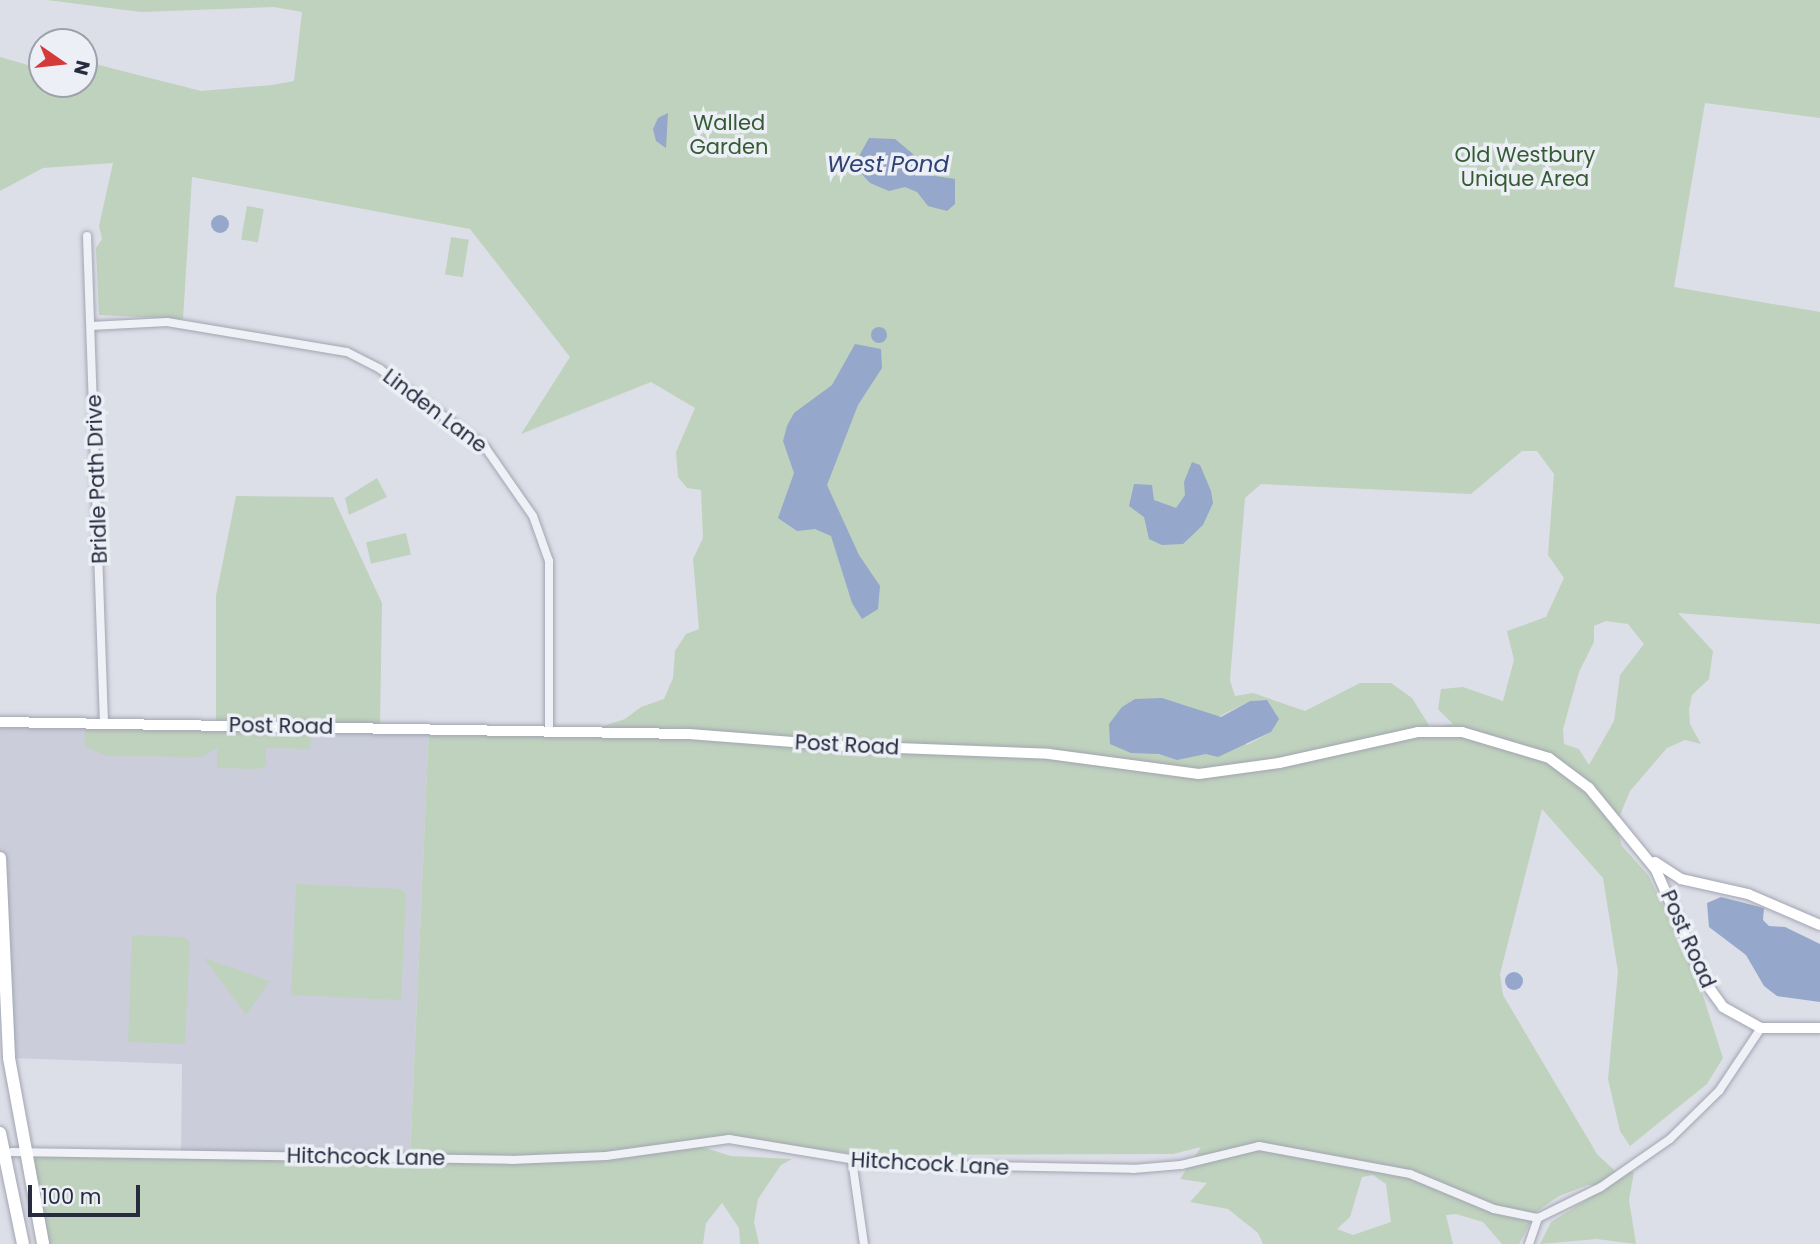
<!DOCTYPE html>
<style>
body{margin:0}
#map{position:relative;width:1820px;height:1244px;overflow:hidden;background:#dddfe8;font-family:Poppins,sans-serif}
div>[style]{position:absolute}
.built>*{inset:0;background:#cbceda}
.green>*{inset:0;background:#bfd2bd;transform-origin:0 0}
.water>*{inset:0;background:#95a7ca}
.round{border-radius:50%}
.roads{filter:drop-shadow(0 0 2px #a2a5b2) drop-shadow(0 0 2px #a2a5b2)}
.minor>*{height:8px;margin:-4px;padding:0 4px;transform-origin:4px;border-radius:4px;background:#f0f1f6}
.secondary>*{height:10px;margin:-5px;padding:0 5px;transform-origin:5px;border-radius:5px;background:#fff}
.primary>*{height:12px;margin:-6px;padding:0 6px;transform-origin:6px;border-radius:6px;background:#fff}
span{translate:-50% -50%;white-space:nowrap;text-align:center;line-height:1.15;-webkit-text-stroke:7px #eceff5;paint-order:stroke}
.park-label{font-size:21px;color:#345b32}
.street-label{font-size:21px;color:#262b3f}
.water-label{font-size:23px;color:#2e4275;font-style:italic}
.north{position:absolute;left:28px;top:28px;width:70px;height:70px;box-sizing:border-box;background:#eceff5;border:2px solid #9da1ac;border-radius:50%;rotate:104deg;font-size:19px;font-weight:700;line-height:28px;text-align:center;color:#262b3f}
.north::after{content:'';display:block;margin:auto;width:24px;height:32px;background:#d53a3a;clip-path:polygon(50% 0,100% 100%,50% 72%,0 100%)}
.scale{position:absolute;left:28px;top:1185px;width:112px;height:32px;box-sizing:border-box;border:4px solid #262b3f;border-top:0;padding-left:9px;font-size:21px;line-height:24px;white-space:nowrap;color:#262b3f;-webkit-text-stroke:5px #eceff5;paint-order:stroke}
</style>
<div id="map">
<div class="built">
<div style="clip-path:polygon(0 722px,429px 728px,410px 1159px,181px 1153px,182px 1064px,9px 1058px,0 858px)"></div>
</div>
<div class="green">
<div style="clip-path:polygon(evenodd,47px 0,1820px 0,1820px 118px,1705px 103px,1674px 287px,1820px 312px,1820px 624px,1678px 613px,1713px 651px,1709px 679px,1692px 695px,1689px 709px,1690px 724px,1701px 744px,1685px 740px,1667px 748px,1630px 791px,1616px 825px,1622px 846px,1648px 875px,1696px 974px,1723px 1058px,1707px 1084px,1630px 1146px,1620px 1131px,1608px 1079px,1618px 972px,1603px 878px,1542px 809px,1500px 974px,1503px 995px,1597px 1154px,1615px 1171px,1634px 1172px,1629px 1200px,1636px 1244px,1597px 1239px,1540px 1244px,1551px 1222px,1610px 1185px,1588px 1185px,1559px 1196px,1536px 1212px,1519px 1244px,1502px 1244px,1483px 1222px,1456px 1214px,1446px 1215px,1453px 1244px,1263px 1244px,1258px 1233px,1228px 1209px,1190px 1202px,1207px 1183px,1180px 1179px,1201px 1147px,1173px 1154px,866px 1155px,729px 1140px,692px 1144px,731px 1156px,792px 1159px,781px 1165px,758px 1199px,754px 1222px,759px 1244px,740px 1244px,739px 1228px,722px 1203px,706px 1223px,703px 1244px,43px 1244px,23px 1152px,410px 1158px,429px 728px,585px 732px,625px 719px,641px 707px,664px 699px,673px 678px,675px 651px,686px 634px,699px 629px,693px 559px,703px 538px,701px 490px,687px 488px,678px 477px,676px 452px,695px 408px,651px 382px,521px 434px,570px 357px,470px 229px,192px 177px,183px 319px,99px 315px,96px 248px,102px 239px,99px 226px,113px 163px,43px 168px,0 191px,0 57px,42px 69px,42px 84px,84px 84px,84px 74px,99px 65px,201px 91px,272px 85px,294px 81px,302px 12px,274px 7px,141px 12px,47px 0,1522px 451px,1537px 451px,1554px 474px,1548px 555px,1564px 578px,1546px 617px,1507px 631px,1514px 660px,1503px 701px,1463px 687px,1441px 689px,1438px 709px,1453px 724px,1430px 727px,1412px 698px,1391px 683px,1360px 683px,1305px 711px,1253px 693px,1235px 696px,1230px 680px,1245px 498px,1261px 484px,1471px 494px,1522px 451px,47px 0,1606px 621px,1628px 624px,1644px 644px,1620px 675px,1614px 721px,1589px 765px,1579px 749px,1564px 744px,1563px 729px,1579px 672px,1594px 642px,1594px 626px,1606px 621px,47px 0,1267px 700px,1271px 732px,1247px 745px,1218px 717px,1250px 701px,1267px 700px,47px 0,1373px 1175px,1386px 1184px,1391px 1222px,1353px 1235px,1337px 1229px,1350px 1217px,1362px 1177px,1373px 1175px)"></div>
<div style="left:247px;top:206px;width:17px;height:34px;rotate:10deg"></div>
<div style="left:451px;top:237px;width:18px;height:38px;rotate:9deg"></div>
<div style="clip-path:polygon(377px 478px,387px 497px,349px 515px,345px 498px)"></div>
<div style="clip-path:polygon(236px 496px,333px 497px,382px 603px,380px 727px,312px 726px,310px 749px,266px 748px,266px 766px,258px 769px,217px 768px,217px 748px,202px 757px,107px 756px,85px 747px,85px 722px,216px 724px,216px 596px)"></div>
<div style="left:406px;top:533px;width:22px;height:41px;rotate:77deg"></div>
<div style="clip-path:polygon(296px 884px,400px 889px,406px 894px,401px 1000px,291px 995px)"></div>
<div style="clip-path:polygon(132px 935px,184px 937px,190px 943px,185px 1044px,128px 1042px)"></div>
<div style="clip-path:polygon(204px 958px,270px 981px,246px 1015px)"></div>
</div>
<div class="water">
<div style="clip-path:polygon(668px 113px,666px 148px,656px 141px,653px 129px,658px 118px)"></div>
<div style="clip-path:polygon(869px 138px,895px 139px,913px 154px,922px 174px,955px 179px,955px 204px,947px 211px,928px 206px,917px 192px,905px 187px,889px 191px,870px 183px,860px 172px,858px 158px)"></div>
<div class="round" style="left:211px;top:215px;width:18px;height:18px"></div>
<div class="round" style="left:871px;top:327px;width:16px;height:16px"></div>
<div style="clip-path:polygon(855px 344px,881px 349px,882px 368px,858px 405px,827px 485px,859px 555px,880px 586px,878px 609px,862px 619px,852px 603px,831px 536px,815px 529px,797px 531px,778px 518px,794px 473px,783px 441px,787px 426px,794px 413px,832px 385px)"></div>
<div style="clip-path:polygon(1192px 462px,1200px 465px,1211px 491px,1213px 503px,1203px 525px,1183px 544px,1162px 545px,1149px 539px,1144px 517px,1129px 506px,1134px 484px,1152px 485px,1154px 500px,1176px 508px,1185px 495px,1184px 482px)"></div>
<div style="clip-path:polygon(1162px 698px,1221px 717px,1250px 701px,1267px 700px,1279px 719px,1271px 732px,1218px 757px,1206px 754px,1177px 760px,1159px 754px,1131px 753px,1110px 744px,1109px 724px,1122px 707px,1135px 699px)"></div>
<div style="clip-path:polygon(1721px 897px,1764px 908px,1763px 920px,1769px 926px,1785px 927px,1820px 944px,1820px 1002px,1777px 996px,1764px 986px,1746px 955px,1709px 927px,1707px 903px)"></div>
<div class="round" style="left:1505px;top:972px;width:18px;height:18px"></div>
</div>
<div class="roads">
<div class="minor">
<div style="left:87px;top:236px;width:487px;rotate:88deg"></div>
<div style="left:91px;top:326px;width:76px;rotate:-3deg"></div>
<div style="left:167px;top:322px;width:182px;rotate:9.5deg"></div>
<div style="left:347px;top:352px;width:37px;rotate:27deg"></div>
<div style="left:380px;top:369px;width:131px;rotate:36.6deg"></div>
<div style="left:485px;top:447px;width:84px;rotate:55.2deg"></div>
<div style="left:533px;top:516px;width:48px;rotate:70.4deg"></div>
<div style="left:549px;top:561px;width:170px;rotate:90deg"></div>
<div style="left:12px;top:1152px;width:499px;rotate:0.9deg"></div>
<div style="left:511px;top:1160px;width:95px;rotate:-2.4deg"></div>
<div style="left:606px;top:1156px;width:124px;rotate:-7.9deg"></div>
<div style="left:729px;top:1139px;width:153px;rotate:9.4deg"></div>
<div style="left:880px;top:1164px;width:253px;rotate:1.1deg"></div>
<div style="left:1133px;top:1169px;width:48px;rotate:-4.8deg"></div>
<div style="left:1181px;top:1165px;width:80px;rotate:-13.7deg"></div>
<div style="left:1259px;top:1146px;width:154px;rotate:10.5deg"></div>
<div style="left:1410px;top:1174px;width:91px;rotate:22.6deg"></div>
<div style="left:1494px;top:1209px;width:45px;rotate:11.6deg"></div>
<div style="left:1538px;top:1218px;width:70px;rotate:-26.2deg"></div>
<div style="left:1601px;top:1187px;width:84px;rotate:-34.8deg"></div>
<div style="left:1670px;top:1139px;width:69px;rotate:-44.4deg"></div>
<div style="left:1719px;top:1091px;width:76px;rotate:-56.3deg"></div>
<div style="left:852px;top:1160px;width:85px;rotate:81.9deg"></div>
<div style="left:1529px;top:1244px;width:28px;rotate:-71deg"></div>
</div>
<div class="secondary">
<div style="left:0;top:722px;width:689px;rotate:1deg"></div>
<div style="left:689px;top:734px;width:156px;rotate:4.4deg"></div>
<div style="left:845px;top:746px;width:204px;rotate:2.2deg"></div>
<div style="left:1049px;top:754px;width:151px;rotate:7.6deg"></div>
<div style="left:1199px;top:774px;width:81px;rotate:-7.8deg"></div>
<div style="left:1279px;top:763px;width:142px;rotate:-12.6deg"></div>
<div style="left:1418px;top:732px;width:44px"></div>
<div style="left:1462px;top:732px;width:91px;rotate:16.6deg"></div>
<div style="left:1549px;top:758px;width:50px;rotate:36.9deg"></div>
<div style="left:1589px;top:788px;width:106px;rotate:50.7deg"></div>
<div style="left:1656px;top:870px;width:122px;rotate:66.4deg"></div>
<div style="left:1705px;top:982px;width:31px;rotate:54deg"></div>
<div style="left:1723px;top:1007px;width:43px;rotate:28.9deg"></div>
<div style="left:1761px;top:1028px;width:59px"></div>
<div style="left:1655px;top:862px;width:31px;rotate:33deg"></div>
<div style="left:1681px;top:879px;width:69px;rotate:12.6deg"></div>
<div style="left:1748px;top:894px;width:78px;rotate:23.3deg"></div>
</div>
<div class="primary">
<div style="left:0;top:858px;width:200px;rotate:87.4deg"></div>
<div style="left:9px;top:1058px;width:189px;rotate:79.6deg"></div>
<div style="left:0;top:1133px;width:113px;rotate:78.3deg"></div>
</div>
</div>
<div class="park-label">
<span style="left:729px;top:135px">Walled<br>Garden</span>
<span style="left:1525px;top:167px">Old Westbury<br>Unique Area</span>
</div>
<div class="street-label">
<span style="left:435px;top:411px;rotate:37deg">Linden Lane</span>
<span style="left:97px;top:479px;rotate:-92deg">Bridle Path Drive</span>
<span style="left:281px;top:726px;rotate:1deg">Post Road</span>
<span style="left:847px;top:745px;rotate:3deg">Post Road</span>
<span style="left:1688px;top:939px;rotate:66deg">Post Road</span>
<span style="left:366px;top:1157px;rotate:1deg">Hitchcock Lane</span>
<span style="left:930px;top:1164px;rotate:3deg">Hitchcock Lane</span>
</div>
<div class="water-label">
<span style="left:888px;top:164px">West Pond</span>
</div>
<div class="north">N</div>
<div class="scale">100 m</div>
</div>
